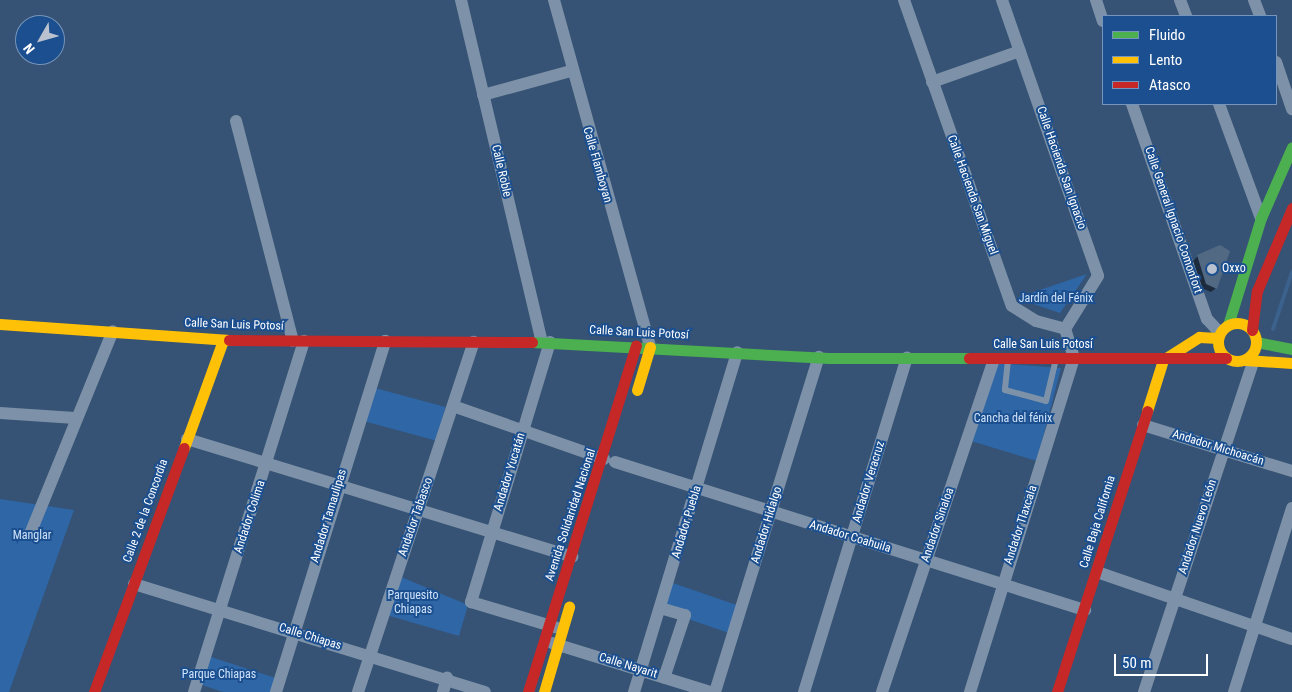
<!DOCTYPE html>
<meta charset="utf-8">
<style>
body{margin:0}
#map{position:relative;width:1292px;height:692px;overflow:hidden;background:#365274;font-family:"Roboto Condensed",sans-serif}
div>[style]{position:absolute}
.green>*{inset:0;background:#2f66a5;transform-origin:0 0}
.shadow>*{inset:0;background:#0007}
.stream>*{height:4px;margin:-2px;padding:0 2px;transform-origin:2px;border-radius:2px;background:#3b618d}
.building>*{inset:0;background:#526984}
.lane>*{height:6px;margin:-3px;padding:0 3px;transform-origin:3px;border-radius:3px;background:#7d92a8}
.street>*{height:12px;margin:-6px;padding:0 6px;transform-origin:6px;border-radius:6px;background:#7d92a8}
.fast>*{height:11px;margin:-5.5px;padding:0 5.5px;transform-origin:5.5px;border-radius:5.5px;background:#4caf50}
.slow>*{height:11px;margin:-5.5px;padding:0 5.5px;transform-origin:5.5px;border-radius:5.5px;background:#ffc107}
.slow>.ring{margin:-5.5px;padding:0;box-sizing:content-box;background:none;border:11px solid #ffc107;border-radius:50%}
.jam>*{height:11px;margin:-5.5px;padding:0 5.5px;transform-origin:5.5px;border-radius:5.5px;background:#c62828}
.dots>*{width:14px;height:14px;translate:-50% -50%;box-sizing:border-box;border:2px solid #1b4f8f;border-radius:50%}
span{translate:-50% -50%;white-space:nowrap;text-align:center;line-height:1.15;-webkit-text-stroke:4px #1b4f8f;paint-order:stroke}
.street-label{font-size:12px;color:#fff}
.poi-label{font-size:12px;color:#fff}
.left{translate:0 -50%;text-align:left}
.park-label{font-size:12px;color:#cfe3fa}
.legend{position:absolute;left:1102px;top:15px;width:175px;height:90px;box-sizing:border-box;background:#1b4f8f;border:1px solid #7695bc;margin:0;padding:6px 9px;list-style:none;font-size:15px;color:#fff}
.legend li{display:flex;align-items:center;gap:10px;height:25px}
.legend b{width:25px;border:1px solid #7695bc}
.north{position:absolute;left:15px;top:15px;width:50px;height:50px;box-sizing:border-box;background:#1b4f8f;border:1px solid #7695bc;border-radius:50%;rotate:232deg;font-size:14px;font-weight:700;line-height:20px;text-align:center;color:#fff}
.north::after{content:'';display:block;margin:auto;width:18px;height:22px;background:#b9c2ce;clip-path:polygon(50% 0,100% 100%,50% 72%,0 100%)}
.scale{position:absolute;left:1114px;top:654px;width:94px;height:22px;box-sizing:border-box;border:2px solid #fff;border-top:0;padding-left:6px;font-size:15px;line-height:18px;white-space:nowrap;color:#fff;-webkit-text-stroke:4px #1b4f8f;paint-order:stroke}
</style>
<div id="map">
<div class="green">
<div style="clip-path:polygon(1087px 274px,1060px 313px,1016px 298px)"></div>
<div style="clip-path:polygon(997px 363px,1061px 368px,1037px 461px,971px 441px)"></div>
<div style="left:375px;top:388px;width:73px;height:35px;rotate:15deg"></div>
<div style="clip-path:polygon(0 499px,74px 510px,9px 692px,0 692px)"></div>
<div style="clip-path:polygon(399px 576px,468px 605px,459px 636px,386px 615px)"></div>
<div style="left:670px;top:582px;width:76px;height:29px;rotate:19deg"></div>
<div style="clip-path:polygon(208px 656px,276px 678px,271px 692px,223px 692px,199px 684px)"></div>
</div>
<div class="shadow">
<div style="clip-path:polygon(1198px 256px,1216px 288px,1211px 292px,1201px 288px,1193px 261px)"></div>
</div>
<div class="stream">
<div style="left:1273px;top:329px;width:60px;rotate:-71.6deg"></div>
</div>
<div class="building">
<div style="clip-path:polygon(1220px 245px,1230px 251px,1217px 289px,1206px 284px,1197px 255px)"></div>
</div>
<div class="lane">
<div style="left:1008px;top:360px;width:30px;rotate:96deg"></div>
<div style="left:1005px;top:390px;width:42px;rotate:15deg"></div>
<div style="left:1046px;top:401px;width:43px;rotate:-76.6deg"></div>
</div>
<div class="street">
<div style="left:461px;top:0;width:351px;rotate:76.7deg"></div>
<div style="left:554px;top:0;width:360px;rotate:74.5deg"></div>
<div style="left:904px;top:0;width:324px;rotate:70.6deg"></div>
<div style="left:1012px;top:306px;width:28px;rotate:32deg"></div>
<div style="left:1036px;top:321px;width:30px;rotate:15deg"></div>
<div style="left:1002px;top:0;width:292px;rotate:70.8deg"></div>
<div style="left:1098px;top:276px;width:62px;rotate:121.9deg"></div>
<div style="left:1096px;top:0;width:22px;rotate:72deg"></div>
<div style="left:1180px;top:0;width:17px;rotate:69deg"></div>
<div style="left:1254px;top:0;width:17px;rotate:69deg"></div>
<div style="left:1276px;top:62px;width:50px;rotate:71.2deg"></div>
<div style="left:932px;top:82px;width:93px;rotate:-19.4deg"></div>
<div style="left:483px;top:95px;width:91px;rotate:-15.3deg"></div>
<div style="left:1132px;top:104px;width:228px;rotate:70.8deg"></div>
<div style="left:1207px;top:319px;width:19px;rotate:47deg"></div>
<div style="left:1219px;top:104px;width:121px;rotate:69.8deg"></div>
<div style="left:236px;top:121px;width:227px;rotate:75.5deg"></div>
<div style="left:550px;top:342px;width:272px;rotate:106.9deg"></div>
<div style="left:471px;top:602px;width:88px;rotate:16.6deg"></div>
<div style="left:453px;top:406px;width:160px;rotate:19.3deg"></div>
<div style="left:0;top:413px;width:75px;rotate:3.8deg"></div>
<div style="left:1143px;top:425px;width:156px;rotate:17.2deg"></div>
<div style="left:187px;top:439px;width:403px;rotate:17deg"></div>
<div style="left:615px;top:462px;width:493px;rotate:17.5deg"></div>
<div style="left:30px;top:534px;width:219px;rotate:-67.8deg"></div>
<div style="left:1097px;top:572px;width:206px;rotate:19deg"></div>
<div style="left:134px;top:584px;width:367px;rotate:17.1deg"></div>
<div style="left:660px;top:608px;width:26px;rotate:16deg"></div>
<div style="left:685px;top:615px;width:66px;rotate:108.4deg"></div>
<div style="left:552px;top:643px;width:165px;rotate:17.2deg"></div>
<div style="left:194px;top:692px;width:368px;rotate:-72.6deg"></div>
<div style="left:276px;top:692px;width:368px;rotate:-72.7deg"></div>
<div style="left:358px;top:692px;width:369px;rotate:-71.7deg"></div>
<div style="left:443px;top:692px;width:15px;rotate:-74deg"></div>
<div style="left:634px;top:692px;width:355px;rotate:-73.1deg"></div>
<div style="left:715px;top:692px;width:351px;rotate:-72.8deg"></div>
<div style="left:804px;top:692px;width:350px;rotate:-72.9deg"></div>
<div style="left:882px;top:692px;width:351px;rotate:-71.4deg"></div>
<div style="left:970px;top:692px;width:350px;rotate:-72.7deg"></div>
<div style="left:1074px;top:358px;width:30px;rotate:-107deg"></div>
<div style="left:1144px;top:692px;width:348px;rotate:-71.7deg"></div>
<div style="left:1234px;top:692px;width:193px;rotate:-72.5deg"></div>
</div>
<div class="fast">
<div style="left:1228px;top:325px;width:112px;rotate:-72.9deg"></div>
<div style="left:1261px;top:218px;width:77px;rotate:-66.4deg"></div>
<div style="left:532px;top:342px;width:297px;rotate:3.1deg"></div>
<div style="left:829px;top:358px;width:140px"></div>
<div style="left:1256px;top:342px;width:37px;rotate:11deg"></div>
</div>
<div class="slow">
<div class="ring" style="left:1218px;top:323px;width:27px;height:27px"></div>
<div style="left:0;top:324px;width:230px;rotate:4deg"></div>
<div style="left:1245px;top:360px;width:47px;rotate:3.7deg"></div>
<div style="left:637px;top:390px;width:45px;rotate:-73.2deg"></div>
<div style="left:1147px;top:411px;width:53px;rotate:-72.6deg"></div>
<div style="left:1163px;top:360px;width:43px;rotate:-32.6deg"></div>
<div style="left:1199px;top:337px;width:19px;rotate:3deg"></div>
<div style="left:184px;top:448px;width:115px;rotate:-70.1deg"></div>
<div style="left:544px;top:692px;width:89px;rotate:-73.6deg"></div>
</div>
<div class="jam">
<div style="left:1252px;top:330px;width:39px;rotate:-83deg"></div>
<div style="left:1257px;top:291px;width:90px;rotate:-67.1deg"></div>
<div style="left:229px;top:340px;width:303px;rotate:0.4deg"></div>
<div style="left:969px;top:358px;width:257px"></div>
<div style="left:94px;top:692px;width:260px;rotate:-69.8deg"></div>
<div style="left:528px;top:692px;width:363px;rotate:-72.7deg"></div>
<div style="left:1057px;top:692px;width:295px;rotate:-72.2deg"></div>
</div>
<div class="dots">
<div style="left:1212px;top:269px;background:#b9c2ce"></div>
</div>
<div class="street-label">
<span style="left:597px;top:165px;rotate:74deg">Calle Flamboyan</span>
<span style="left:1061px;top:168px;rotate:71deg">Calle Hacienda San Ignacio</span>
<span style="left:501px;top:171px;rotate:77deg">Calle Roble</span>
<span style="left:972px;top:195px;rotate:70deg">Calle Hacienda San Miguel</span>
<span style="left:1173px;top:220px;rotate:71deg">Calle General Ignacio Comonfort</span>
<span style="left:234px;top:325px;rotate:2deg">Calle San Luis Potosí</span>
<span style="left:639px;top:333px;rotate:3deg">Calle San Luis Potosí</span>
<span style="left:1043px;top:345px">Calle San Luis Potosí</span>
<span style="left:1218px;top:448px;rotate:17deg">Andador Michoacán</span>
<span style="left:510px;top:472px;rotate:-73deg">Andador Yucatán</span>
<span style="left:869px;top:482px;rotate:-73deg">Andador Veracruz</span>
<span style="left:146px;top:511px;rotate:-70deg">Calle 2 de la Concordia</span>
<span style="left:571px;top:515px;rotate:-72deg">Avenida Solidaridad Nacional</span>
<span style="left:329px;top:516px;rotate:-73deg">Andador Tamaulipas</span>
<span style="left:250px;top:517px;rotate:-72deg">Andador Colima</span>
<span style="left:416px;top:517px;rotate:-71deg">Andador Tabasco</span>
<span style="left:687px;top:522px;rotate:-73deg">Andador Puebla</span>
<span style="left:1098px;top:522px;rotate:-73deg">Calle Baja California</span>
<span style="left:767px;top:525px;rotate:-73deg">Andador Hidalgo</span>
<span style="left:938px;top:525px;rotate:-71deg">Andador Sinaloa</span>
<span style="left:1021px;top:525px;rotate:-72deg">Andador Tlaxcala</span>
<span style="left:1198px;top:527px;rotate:-72deg">Andador Nuevo León</span>
<span style="left:850px;top:537px;rotate:17deg">Andador Coahuila</span>
<span style="left:310px;top:637px;rotate:17deg">Calle Chiapas</span>
<span style="left:628px;top:666px;rotate:17deg">Calle Nayarit</span>
</div>
<div class="poi-label">
<span class="left" style="left:1222px;top:269px">Oxxo</span>
</div>
<div class="park-label">
<span style="left:1056px;top:299px">Jardín del Fénix</span>
<span style="left:1013px;top:419px">Cancha del fénix</span>
<span style="left:32px;top:536px">Manglar</span>
<span style="left:413px;top:603px">Parquesito<br>Chiapas</span>
<span style="left:219px;top:675px">Parque Chiapas</span>
</div>
<ul class="legend">
<li><b style="height:6px;background:#4caf50"></b>Fluido</li>
<li><b style="height:6px;background:#ffc107"></b>Lento</li>
<li><b style="height:6px;background:#c62828"></b>Atasco</li>
</ul>
<div class="north">N</div>
<div class="scale">50 m</div>
</div>
